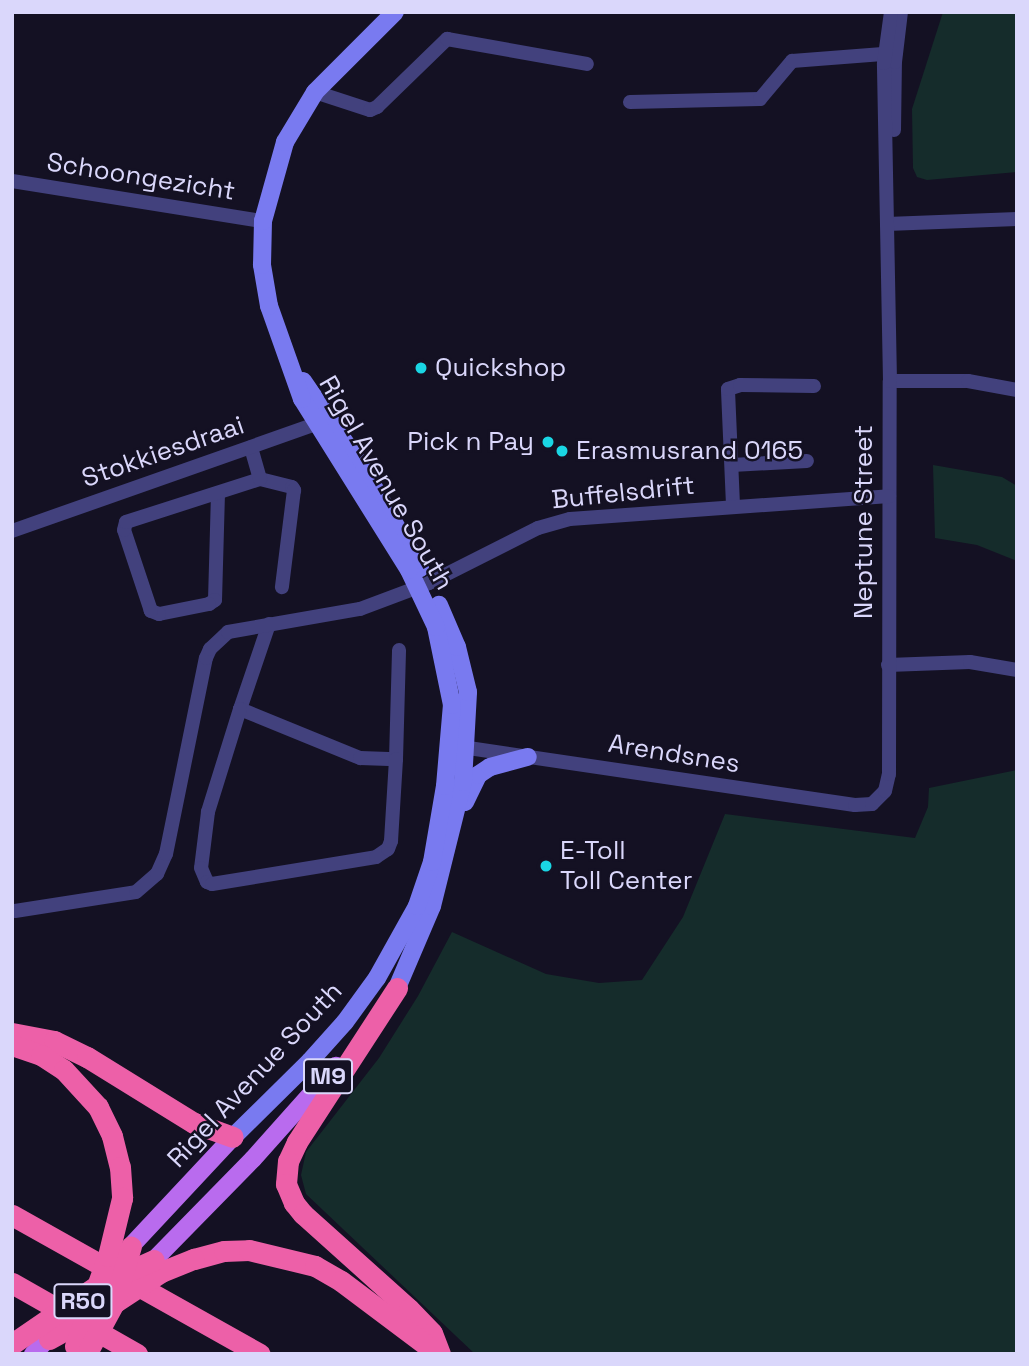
<!DOCTYPE html>
<style>
body{margin:0}
#map{position:relative;width:1029px;height:1366px;overflow:hidden;background:#141123;font-family:"Space Grotesk",sans-serif}
div>[style]{position:absolute}
.green>*{inset:0;background:#152c2b}
.street>*{height:14px;margin:-7px;padding:0 7px;transform-origin:7px;border-radius:7px;background:#42417d}
.secondary>*{height:18px;margin:-9px;padding:0 9px;transform-origin:9px;border-radius:9px;background:#797af0}
.primary>*{height:18px;margin:-9px;padding:0 9px;transform-origin:9px;border-radius:9px;background:#b96bee}
.highway>*{height:21px;margin:-10.5px;padding:0 10.5px;transform-origin:10.5px;border-radius:10.5px;background:#ed60a8}
.primary-bridge>*{height:18px;margin:-9px;padding:0 9px;transform-origin:9px;border-radius:9px;background:#b96bee}
.highway-bridge>*{height:21px;margin:-10.5px;padding:0 10.5px;transform-origin:10.5px;border-radius:10.5px;background:#ed60a8}
.dots>*{width:19px;height:19px;translate:-50% -50%;box-sizing:border-box;border:4px solid #141123;border-radius:50%}
span{translate:-50% -50%;white-space:nowrap;text-align:center;line-height:1.15;-webkit-text-stroke:5px #141123;paint-order:stroke}
.shield-label span{padding:2px 5px;background:#141123;border:2px solid;border-radius:5px;-webkit-text-stroke-width:0}
.shield-label{font-size:24px;color:#dad7fb;font-weight:700}
.street-label{font-size:26px;color:#dad7fb}
.poi-label{font-size:26px;color:#dad7fb}
.left{translate:0 -50%;text-align:left}
.right{translate:-100% -50%;text-align:right}
.frame{position:absolute;inset:0;border:14px solid #dad7fb;pointer-events:none}
</style>
<div id="map">
<div class="green">
<div style="clip-path:polygon(943px 12px,1017px 12px,1017px 172px,927px 180px,917px 177px,913px 168px,912px 109px)"></div>
<div style="clip-path:polygon(933px 465px,1002px 477px,1017px 486px,1017px 561px,977px 545px,935px 538px)"></div>
<div style="clip-path:polygon(1017px 770px,1017px 1354px,475px 1354px,306px 1194px,301px 1175px,306px 1152px,379px 1058px,418px 996px,452px 932px,546px 974px,599px 983px,642px 980px,683px 917px,725px 814px,915px 838px,928px 807px,929px 788px)"></div>
</div>
<div class="street">
<div style="left:315px;top:92px;width:58px;rotate:18.1deg"></div>
<div style="left:370px;top:110px;width:8px;rotate:-23deg"></div>
<div style="left:377px;top:107px;width:98px;rotate:-44.2deg"></div>
<div style="left:447px;top:39px;width:142px;rotate:10.1deg"></div>
<div style="left:630px;top:102px;width:130px;rotate:-1.3deg"></div>
<div style="left:760px;top:99px;width:50px;rotate:-49.9deg"></div>
<div style="left:792px;top:61px;width:104px;rotate:-4.4deg"></div>
<div style="left:894px;top:130px;width:68px;rotate:-89.2deg"></div>
<div style="left:895px;top:62px;width:50px;rotate:-83.2deg"></div>
<div style="left:12px;top:181px;width:254px;rotate:9.1deg"></div>
<div style="left:887px;top:224px;width:130px;rotate:-2.2deg"></div>
<div style="left:890px;top:381px;width:78px"></div>
<div style="left:968px;top:381px;width:50px;rotate:10.4deg"></div>
<div style="left:732px;top:465px;width:75px;rotate:-3.1deg"></div>
<div style="left:260px;top:479px;width:33px;rotate:14deg"></div>
<div style="left:292px;top:487px;width:4px;rotate:56deg"></div>
<div style="left:294px;top:490px;width:98px;rotate:97.1deg"></div>
<div style="left:218px;top:493px;width:107px;rotate:91.6deg"></div>
<div style="left:215px;top:600px;width:7px;rotate:146deg"></div>
<div style="left:209px;top:604px;width:51px;rotate:168.7deg"></div>
<div style="left:159px;top:614px;width:9px;rotate:-159deg"></div>
<div style="left:151px;top:611px;width:85px;rotate:-108.4deg"></div>
<div style="left:124px;top:530px;width:8px;rotate:-76deg"></div>
<div style="left:126px;top:522px;width:141px;rotate:-17.8deg"></div>
<div style="left:260px;top:479px;width:33px;rotate:-106deg"></div>
<div style="left:733px;top:505px;width:116px;rotate:-92.5deg"></div>
<div style="left:728px;top:389px;width:13px;rotate:-18deg"></div>
<div style="left:740px;top:385px;width:74px;rotate:0.8deg"></div>
<div style="left:12px;top:531px;width:332px;rotate:-19.4deg"></div>
<div style="left:269px;top:624px;width:90px;rotate:108.8deg"></div>
<div style="left:240px;top:709px;width:130px;rotate:22.2deg"></div>
<div style="left:360px;top:758px;width:36px;rotate:2deg"></div>
<div style="left:396px;top:759px;width:109px;rotate:-88.4deg"></div>
<div style="left:888px;top:665px;width:82px;rotate:-2.1deg"></div>
<div style="left:970px;top:662px;width:48px;rotate:9.7deg"></div>
<div style="left:240px;top:709px;width:108px;rotate:107.3deg"></div>
<div style="left:208px;top:812px;width:56px;rotate:97.1deg"></div>
<div style="left:201px;top:868px;width:15px;rotate:67deg"></div>
<div style="left:207px;top:882px;width:5px;rotate:22deg"></div>
<div style="left:212px;top:884px;width:166px;rotate:-9.3deg"></div>
<div style="left:376px;top:857px;width:14px;rotate:-34deg"></div>
<div style="left:388px;top:849px;width:9px;rotate:-69deg"></div>
<div style="left:391px;top:841px;width:82px;rotate:-86.5deg"></div>
<div style="left:455px;top:746px;width:404px;rotate:8.4deg"></div>
<div style="left:855px;top:805px;width:17px;rotate:-3deg"></div>
<div style="left:872px;top:804px;width:18px;rotate:-45deg"></div>
<div style="left:885px;top:791px;width:17px;rotate:-77deg"></div>
<div style="left:889px;top:774px;width:393px;rotate:-89.9deg"></div>
<div style="left:890px;top:381px;width:318px;rotate:-91.1deg"></div>
<div style="left:884px;top:63px;width:51px;rotate:-82.2deg"></div>
<div style="left:15px;top:911px;width:122px;rotate:-8.9deg"></div>
<div style="left:136px;top:892px;width:28px;rotate:-41deg"></div>
<div style="left:157px;top:874px;width:22px;rotate:-66deg"></div>
<div style="left:166px;top:854px;width:200px;rotate:-78.5deg"></div>
<div style="left:206px;top:658px;width:10px;rotate:-66deg"></div>
<div style="left:210px;top:649px;width:25px;rotate:-43deg"></div>
<div style="left:228px;top:632px;width:134px;rotate:-9.9deg"></div>
<div style="left:360px;top:609px;width:74px;rotate:-20.6deg"></div>
<div style="left:429px;top:583px;width:122px;rotate:-26.8deg"></div>
<div style="left:538px;top:528px;width:33px;rotate:-16deg"></div>
<div style="left:570px;top:519px;width:320px;rotate:-4.1deg"></div>
</div>
<div class="secondary">
<div style="left:303px;top:381px;width:108px;rotate:55.6deg"></div>
<div style="left:364px;top:470px;width:113px;rotate:60.3deg"></div>
<div style="left:465px;top:802px;width:30px;rotate:-64deg"></div>
<div style="left:478px;top:775px;width:14px;rotate:-34deg"></div>
<div style="left:490px;top:767px;width:39px;rotate:-15deg"></div>
<div style="left:397px;top:988px;width:89px;rotate:-66.9deg"></div>
<div style="left:432px;top:906px;width:128px;rotate:-76deg"></div>
<div style="left:463px;top:782px;width:90px;rotate:-86.8deg"></div>
<div style="left:468px;top:692px;width:46px;rotate:-103.7deg"></div>
<div style="left:457px;top:647px;width:46px;rotate:-113.2deg"></div>
<div style="left:233px;top:1137px;width:108px;rotate:-44.6deg"></div>
<div style="left:310px;top:1061px;width:52px;rotate:-48.1deg"></div>
<div style="left:345px;top:1022px;width:54px;rotate:-54deg"></div>
<div style="left:377px;top:978px;width:82px;rotate:-60.9deg"></div>
<div style="left:417px;top:906px;width:46px;rotate:-71.2deg"></div>
<div style="left:432px;top:862px;width:77px;rotate:-80.3deg"></div>
<div style="left:445px;top:786px;width:81px;rotate:-85.1deg"></div>
<div style="left:452px;top:705px;width:80px;rotate:-101.6deg"></div>
<div style="left:436px;top:627px;width:63px;rotate:-115.3deg"></div>
<div style="left:409px;top:570px;width:202px;rotate:-122deg"></div>
<div style="left:302px;top:399px;width:99px;rotate:-109.5deg"></div>
<div style="left:269px;top:306px;width:42px;rotate:-99.7deg"></div>
<div style="left:262px;top:265px;width:44px;rotate:-88.7deg"></div>
<div style="left:263px;top:221px;width:82px;rotate:-74.4deg"></div>
<div style="left:285px;top:142px;width:58px;rotate:-59deg"></div>
<div style="left:315px;top:92px;width:113px;rotate:-45deg"></div>
</div>
<div class="primary">
<div style="left:131px;top:1246px;width:149px;rotate:-46.9deg"></div>
<div style="left:154px;top:1260px;width:141px;rotate:-45.6deg"></div>
<div style="left:253px;top:1159px;width:125px;rotate:-48.3deg"></div>
</div>
<div class="highway">
<div style="left:397px;top:988px;width:184px;rotate:123deg"></div>
<div style="left:297px;top:1142px;width:21px;rotate:115deg"></div>
<div style="left:288px;top:1161px;width:23px;rotate:95deg"></div>
<div style="left:286px;top:1184px;width:21px;rotate:67deg"></div>
<div style="left:294px;top:1203px;width:14px;rotate:51deg"></div>
<div style="left:303px;top:1214px;width:142px;rotate:41.9deg"></div>
<div style="left:409px;top:1309px;width:33px;rotate:46deg"></div>
<div style="left:432px;top:1333px;width:22px;rotate:69deg"></div>
<div style="left:12px;top:1033px;width:43px;rotate:10.8deg"></div>
<div style="left:54px;top:1041px;width:37px;rotate:26deg"></div>
<div style="left:87px;top:1057px;width:126px;rotate:31.7deg"></div>
<div style="left:194px;top:1123px;width:41px;rotate:19.7deg"></div>
<div style="left:12px;top:1045px;width:31px;rotate:19deg"></div>
<div style="left:41px;top:1055px;width:27px;rotate:33deg"></div>
<div style="left:64px;top:1070px;width:50px;rotate:47.4deg"></div>
<div style="left:98px;top:1107px;width:32px;rotate:64deg"></div>
<div style="left:112px;top:1136px;width:32px;rotate:76deg"></div>
<div style="left:120px;top:1167px;width:31px;rotate:86deg"></div>
<div style="left:12px;top:1215px;width:284px;rotate:29.3deg"></div>
<div style="left:194px;top:1259px;width:31px;rotate:-15deg"></div>
<div style="left:224px;top:1251px;width:25px;rotate:-2deg"></div>
<div style="left:249px;top:1250px;width:68px;rotate:13.6deg"></div>
<div style="left:315px;top:1266px;width:30px;rotate:30deg"></div>
<div style="left:341px;top:1281px;width:120px;rotate:36.9deg"></div>
<div style="left:12px;top:1283px;width:144px;rotate:29.6deg"></div>
</div>
<div class="primary-bridge">
<div style="left:33px;top:1354px;width:35px;rotate:-45deg"></div>
</div>
<div class="highway-bridge">
<div style="left:49px;top:1339px;width:74px;rotate:-29deg"></div>
<div style="left:114px;top:1303px;width:56px;rotate:-33.4deg"></div>
<div style="left:161px;top:1272px;width:35px;rotate:-22deg"></div>
<div style="left:12px;top:1344px;width:104px;rotate:-34.5deg"></div>
<div style="left:98px;top:1285px;width:61px;rotate:-24.1deg"></div>
<div style="left:75px;top:1346px;width:96px;rotate:-69.9deg"></div>
<div style="left:108px;top:1256px;width:60px;rotate:-76.4deg"></div>
<div style="left:89px;top:1349px;width:52px;rotate:-61.5deg"></div>
<div style="left:114px;top:1303px;width:59px;rotate:-73.4deg"></div>
</div>
<div class="dots">
<div style="left:421px;top:368px;background:#1ad6e4"></div>
<div style="left:548px;top:442px;background:#1ad6e4"></div>
<div style="left:562px;top:451px;background:#1ad6e4"></div>
<div style="left:546px;top:866px;background:#1ad6e4"></div>
</div>
<div class="shield-label">
<span style="left:328px;top:1076px">M9</span>
<span style="left:83px;top:1301px">R50</span>
</div>
<div class="street-label">
<span style="left:141px;top:177px;rotate:9deg">Schoongezicht</span>
<span style="left:163px;top:452px;rotate:-19deg">Stokkiesdraai</span>
<span style="left:386px;top:483px;rotate:60deg">Rigel Avenue South</span>
<span style="left:623px;top:493px;rotate:-6deg">Buffelsdrift</span>
<span style="left:864px;top:522px;rotate:-90deg">Neptune Street</span>
<span style="left:674px;top:754px;rotate:9deg">Arendsnes</span>
<span style="left:255px;top:1075px;rotate:-47deg">Rigel Avenue South</span>
</div>
<div class="poi-label">
<span class="left" style="left:435px;top:368px">Quickshop</span>
<span class="right" style="left:534px;top:442px">Pick n Pay</span>
<span class="left" style="left:576px;top:451px">Erasmusrand 0165</span>
<span class="left" style="left:560px;top:866px">E-Toll<br>Toll Center</span>
</div>
<div class="frame"></div>
</div>
